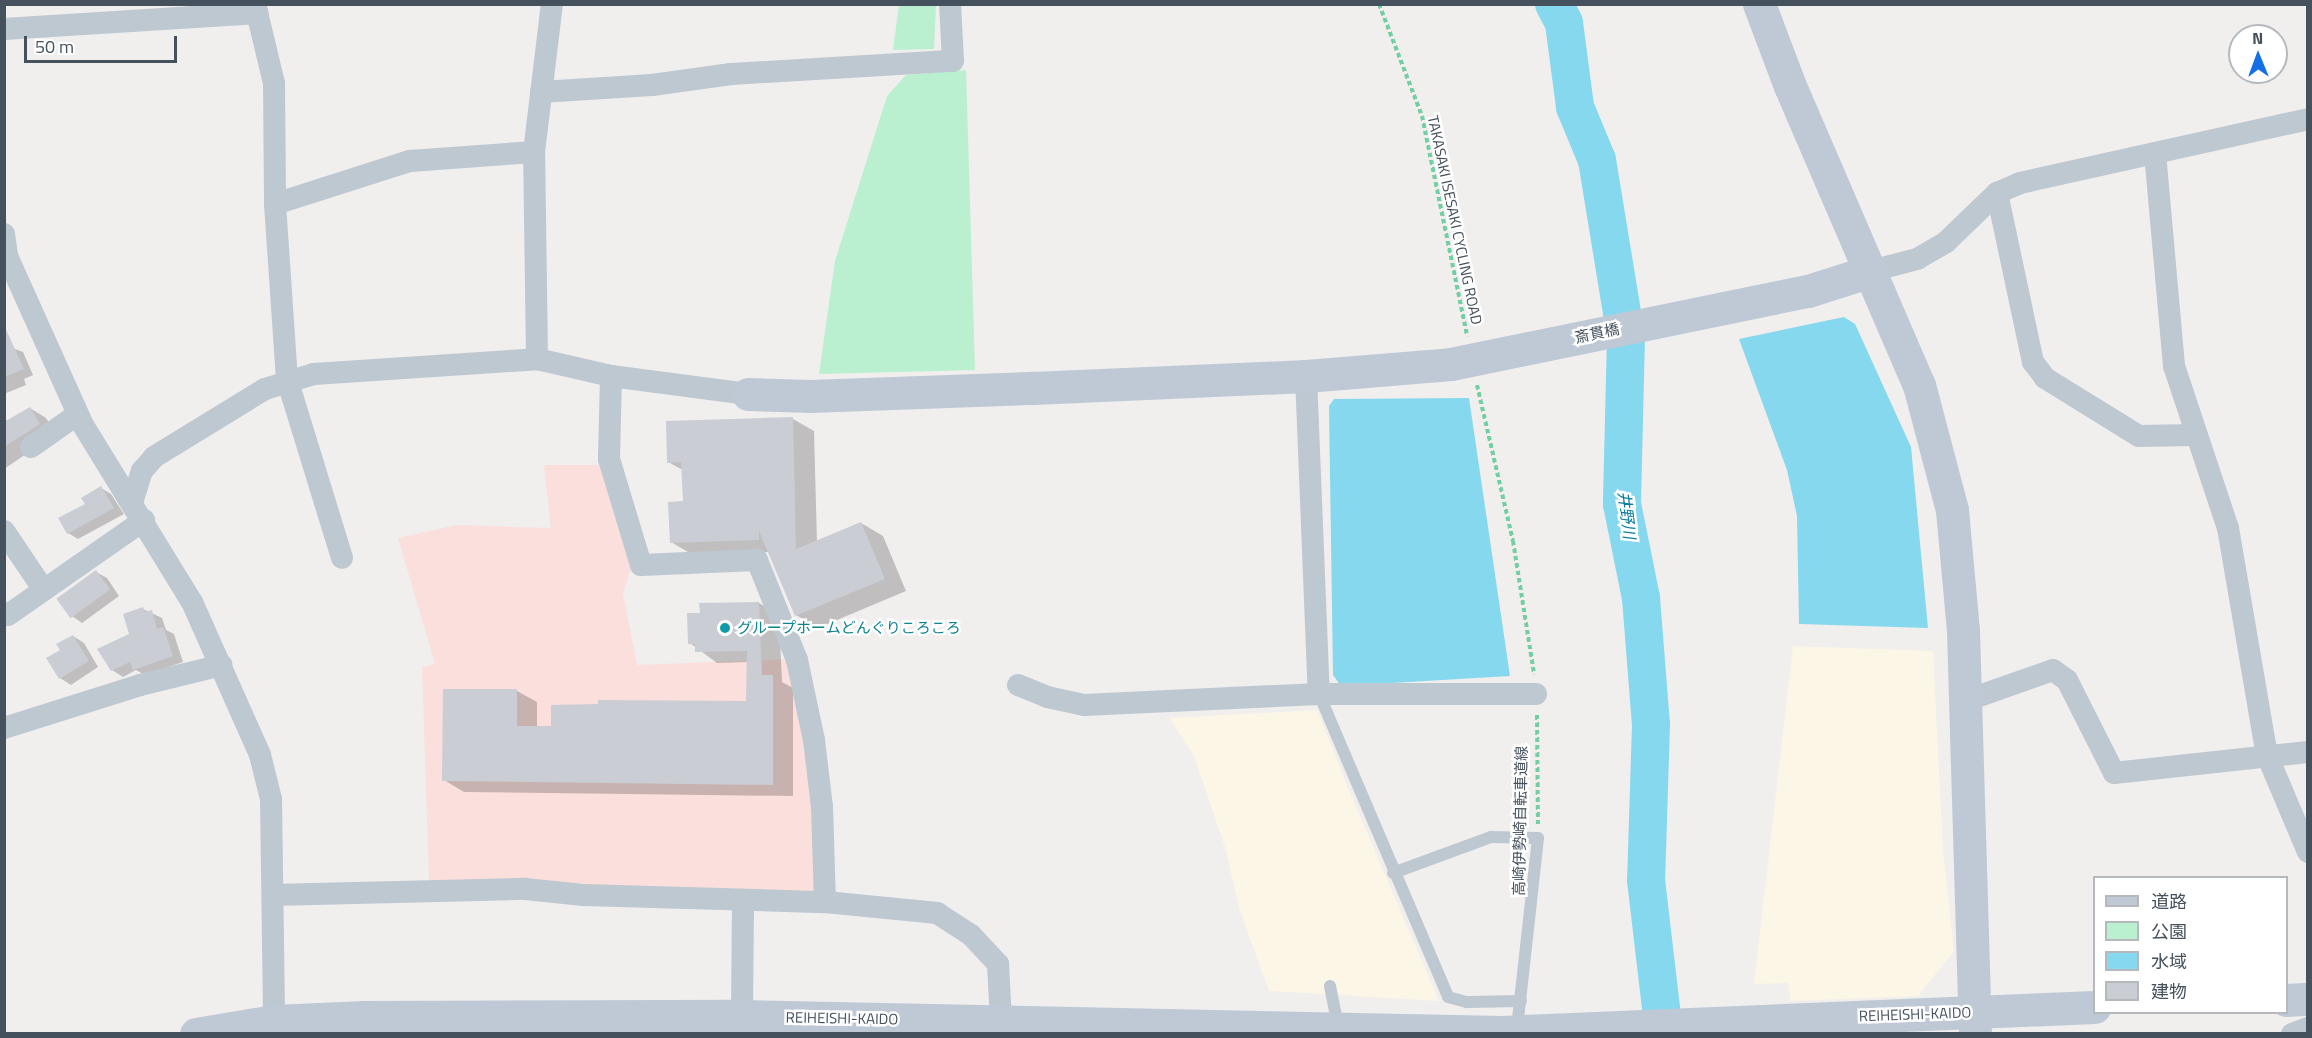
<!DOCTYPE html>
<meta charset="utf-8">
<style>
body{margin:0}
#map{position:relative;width:2312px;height:1038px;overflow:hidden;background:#f1eeee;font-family:"Titillium Web","Noto Sans JP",sans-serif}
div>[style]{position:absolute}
.commercial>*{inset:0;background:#fcf6e6}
.medical>*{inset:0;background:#fbdfdd}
.green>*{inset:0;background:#baf0cf}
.water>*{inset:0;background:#86d8ee}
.shadow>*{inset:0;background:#0003}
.river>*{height:38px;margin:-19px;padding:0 19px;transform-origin:19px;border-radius:19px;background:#86d8ee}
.building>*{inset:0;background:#cacdd3;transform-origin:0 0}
.path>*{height:4px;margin-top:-2px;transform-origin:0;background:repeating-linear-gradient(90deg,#71cfa1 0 4.5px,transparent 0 7.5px)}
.lane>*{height:12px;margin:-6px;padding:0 6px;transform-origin:6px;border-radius:6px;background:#bec8d0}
.street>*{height:22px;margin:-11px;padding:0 11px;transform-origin:11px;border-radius:11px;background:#bec8d0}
.secondary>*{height:33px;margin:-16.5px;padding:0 16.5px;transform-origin:16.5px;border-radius:16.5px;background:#bec9d5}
.dots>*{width:16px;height:16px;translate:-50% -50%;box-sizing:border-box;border:3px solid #fff;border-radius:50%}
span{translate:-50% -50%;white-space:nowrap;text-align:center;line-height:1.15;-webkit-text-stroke:5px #fff;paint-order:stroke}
.street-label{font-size:15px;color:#45515c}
.culture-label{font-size:15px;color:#0d838f}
.left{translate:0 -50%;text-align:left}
.water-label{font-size:16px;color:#097d9c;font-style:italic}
.frame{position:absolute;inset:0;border:6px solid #45515c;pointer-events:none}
.legend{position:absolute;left:2093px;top:876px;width:195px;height:138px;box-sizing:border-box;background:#fff;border:2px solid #b5b9be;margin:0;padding:8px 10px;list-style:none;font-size:18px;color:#45515c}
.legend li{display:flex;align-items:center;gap:12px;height:30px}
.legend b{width:30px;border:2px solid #b5b9be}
.north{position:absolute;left:2228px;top:24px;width:60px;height:60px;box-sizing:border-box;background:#fff;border:2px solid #b5b9be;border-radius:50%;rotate:359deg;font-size:16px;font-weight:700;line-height:24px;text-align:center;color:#45515c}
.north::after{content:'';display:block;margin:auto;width:21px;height:27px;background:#146ee4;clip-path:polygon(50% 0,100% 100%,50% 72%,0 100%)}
.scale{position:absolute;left:24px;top:36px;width:153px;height:27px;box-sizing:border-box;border:3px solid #45515c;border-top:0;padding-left:8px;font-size:18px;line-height:21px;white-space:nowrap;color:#45515c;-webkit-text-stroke:4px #fff;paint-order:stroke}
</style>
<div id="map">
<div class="commercial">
<div style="clip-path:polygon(1793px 646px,1933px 651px,1943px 851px,1954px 951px,1918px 996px,1791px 1001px,1788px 983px,1754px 984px)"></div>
<div style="clip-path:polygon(1317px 710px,1351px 795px,1439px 1001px,1269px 991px,1240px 911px,1225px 847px,1194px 756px,1169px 718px)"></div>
</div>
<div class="medical">
<div style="clip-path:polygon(544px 465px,603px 465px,632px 566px,623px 593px,637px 665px,793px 659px,812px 746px,815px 894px,585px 887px,583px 883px,429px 882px,422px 667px,435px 664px,398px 538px,456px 525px,551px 528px)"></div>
</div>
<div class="green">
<div style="clip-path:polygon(899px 5px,936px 5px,934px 49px,893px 50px)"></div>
<div style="clip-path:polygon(966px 70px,975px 370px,819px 374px,835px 261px,887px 96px,906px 75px)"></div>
</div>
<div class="water">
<div style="clip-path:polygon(1844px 317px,1855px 324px,1911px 447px,1928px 628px,1799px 624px,1797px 516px,1787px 470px,1739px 339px)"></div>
<div style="clip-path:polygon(1469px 398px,1510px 676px,1341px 686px,1333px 675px,1329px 406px,1334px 399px)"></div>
</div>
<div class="shadow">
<div style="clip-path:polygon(4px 345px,23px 352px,33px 375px,24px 379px,26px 385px,4px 394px)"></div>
<div style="clip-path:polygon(30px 408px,46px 418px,56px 434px,4px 469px,4px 419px,8px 421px)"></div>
<div style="clip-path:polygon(793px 419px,814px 431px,817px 542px,861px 523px,883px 536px,906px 591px,818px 628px,796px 615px,770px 552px,693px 555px,671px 542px,684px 503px,683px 470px,668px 462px)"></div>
<div style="clip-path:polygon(101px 488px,111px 494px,124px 514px,78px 539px,68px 533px)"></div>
<div style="clip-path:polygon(96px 572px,107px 578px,119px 596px,82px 623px,72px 616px)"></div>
<div style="clip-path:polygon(759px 603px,779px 615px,782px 682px,793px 688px,793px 796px,464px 792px,444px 780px,444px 691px,517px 691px,537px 702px,537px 728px,747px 702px,748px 662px,717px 663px,690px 643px,701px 614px)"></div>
<div style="clip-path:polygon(143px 609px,162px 618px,166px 630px,174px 634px,183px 662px,145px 675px,136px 670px,123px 677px,112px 670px)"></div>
<div style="clip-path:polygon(73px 636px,84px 643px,98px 667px,71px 685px,60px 678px,48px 659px,62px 651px)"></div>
</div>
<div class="river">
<div style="left:1554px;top:4px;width:21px;rotate:62deg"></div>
<div style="left:1564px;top:23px;width:85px;rotate:82.5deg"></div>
<div style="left:1575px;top:107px;width:57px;rotate:67.5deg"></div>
<div style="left:1597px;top:160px;width:179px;rotate:80.7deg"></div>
<div style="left:1626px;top:337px;width:167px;rotate:91.4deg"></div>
<div style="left:1622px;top:504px;width:96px;rotate:78.6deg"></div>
<div style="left:1641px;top:598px;width:126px;rotate:85.5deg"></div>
<div style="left:1651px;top:724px;width:156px;rotate:91.8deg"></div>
<div style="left:1646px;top:880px;width:155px;rotate:83.3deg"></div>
</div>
<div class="building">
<div style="clip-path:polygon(4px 325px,24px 369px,4px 377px)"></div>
<div style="clip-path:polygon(30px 407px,40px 424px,4px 447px,4px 422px)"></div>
<div style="clip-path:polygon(793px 417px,796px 549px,861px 522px,885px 579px,795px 616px,759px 531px,759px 540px,670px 543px,668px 502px,683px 501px,681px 462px,667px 463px,666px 421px)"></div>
<div style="clip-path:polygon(101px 486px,114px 508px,67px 534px,58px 518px,85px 504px,81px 498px)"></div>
<div style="left:96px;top:570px;width:24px;height:49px;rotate:54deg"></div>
<div style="clip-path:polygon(759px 602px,762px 675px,773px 675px,773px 785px,442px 781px,443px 689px,517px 689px,517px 726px,551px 726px,551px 705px,598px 704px,598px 700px,746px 701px,747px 651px,695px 652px,695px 644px,688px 644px,687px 613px,700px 613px,699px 603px)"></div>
<div style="clip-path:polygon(143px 607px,145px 612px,152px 610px,157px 629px,163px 627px,173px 656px,133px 670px,130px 662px,111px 671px,97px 649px,129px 634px,123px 614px)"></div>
<div style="clip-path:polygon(73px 635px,89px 661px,59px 679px,46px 658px,60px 650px,56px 644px)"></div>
</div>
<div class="path">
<div style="left:1379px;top:4px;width:120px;rotate:69deg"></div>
<div style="left:1422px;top:116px;width:225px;rotate:78.4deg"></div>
<div style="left:1477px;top:385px;width:160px;rotate:77deg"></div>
<div style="left:1513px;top:541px;width:135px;rotate:81deg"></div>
<div style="left:1537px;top:715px;width:109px;rotate:89.5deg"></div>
</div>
<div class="lane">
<div style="left:1319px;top:694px;width:329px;rotate:66.9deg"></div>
<div style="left:1448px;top:997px;width:20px;rotate:15deg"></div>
<div style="left:1467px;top:1002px;width:54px;rotate:-1.1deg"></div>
<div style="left:1393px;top:873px;width:104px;rotate:-20.2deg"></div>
<div style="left:1491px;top:837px;width:47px;rotate:1.2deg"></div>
<div style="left:1538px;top:838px;width:192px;rotate:96.3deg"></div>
<div style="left:1330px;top:986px;width:41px;rotate:78.7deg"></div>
</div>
<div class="street">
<div style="left:255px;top:4px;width:81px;rotate:76.5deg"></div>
<div style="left:274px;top:83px;width:121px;rotate:89.5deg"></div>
<div style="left:275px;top:204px;width:175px;rotate:86.1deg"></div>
<div style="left:287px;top:379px;width:187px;rotate:72.9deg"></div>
<div style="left:4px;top:29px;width:254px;rotate:-3.6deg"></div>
<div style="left:541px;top:92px;width:111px;rotate:-3.6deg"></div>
<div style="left:652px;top:85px;width:80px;rotate:-7.9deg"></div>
<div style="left:731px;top:74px;width:222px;rotate:-3.4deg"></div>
<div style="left:953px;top:61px;width:57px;rotate:-93deg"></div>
<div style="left:2155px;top:153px;width:214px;rotate:84.9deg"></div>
<div style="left:2174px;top:366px;width:171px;rotate:71.6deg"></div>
<div style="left:2228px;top:528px;width:230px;rotate:80.3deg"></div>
<div style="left:2267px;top:755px;width:105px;rotate:67.1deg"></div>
<div style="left:1997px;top:193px;width:173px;rotate:78deg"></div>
<div style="left:2033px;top:362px;width:20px;rotate:53deg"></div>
<div style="left:2045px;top:378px;width:110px;rotate:31.7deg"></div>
<div style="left:2139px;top:436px;width:55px;rotate:-1deg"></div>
<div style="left:275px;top:204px;width:142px;rotate:-17.7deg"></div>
<div style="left:410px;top:161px;width:124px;rotate:-4.2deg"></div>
<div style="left:4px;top:234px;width:22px;rotate:82deg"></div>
<div style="left:7px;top:256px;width:185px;rotate:65.8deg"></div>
<div style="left:83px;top:425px;width:208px;rotate:58.4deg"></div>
<div style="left:192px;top:602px;width:167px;rotate:66deg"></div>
<div style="left:260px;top:755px;width:45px;rotate:76deg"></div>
<div style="left:271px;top:799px;width:222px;rotate:89.2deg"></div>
<div style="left:1871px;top:271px;width:48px;rotate:-14.6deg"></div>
<div style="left:1917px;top:259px;width:34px;rotate:-30deg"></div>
<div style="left:1946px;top:242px;width:71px;rotate:-43.9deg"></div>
<div style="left:1997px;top:193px;width:25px;rotate:-23deg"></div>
<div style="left:2020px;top:183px;width:295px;rotate:-12.5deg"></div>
<div style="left:537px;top:359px;width:207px;rotate:-90.8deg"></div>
<div style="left:534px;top:152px;width:149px;rotate:-83.1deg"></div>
<div style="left:611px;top:376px;width:83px;rotate:91.4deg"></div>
<div style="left:609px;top:459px;width:111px;rotate:73.2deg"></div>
<div style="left:641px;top:565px;width:116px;rotate:-2.5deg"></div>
<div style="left:757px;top:560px;width:108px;rotate:68.2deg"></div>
<div style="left:797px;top:660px;width:82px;rotate:78deg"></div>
<div style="left:814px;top:740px;width:67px;rotate:83.2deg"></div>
<div style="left:822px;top:807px;width:95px;rotate:88.2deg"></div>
<div style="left:1306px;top:376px;width:318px;rotate:87.7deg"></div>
<div style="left:31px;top:447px;width:57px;rotate:-35.1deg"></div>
<div style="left:132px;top:503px;width:34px;rotate:-73deg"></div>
<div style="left:142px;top:471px;width:18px;rotate:-49deg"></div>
<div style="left:154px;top:457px;width:130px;rotate:-31.5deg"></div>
<div style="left:265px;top:389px;width:51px;rotate:-17deg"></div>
<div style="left:314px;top:374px;width:224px;rotate:-3.8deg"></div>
<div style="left:537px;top:359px;width:76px;rotate:12.9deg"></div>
<div style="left:611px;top:376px;width:138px;rotate:7.5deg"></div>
<div style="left:4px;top:531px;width:71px;rotate:55.9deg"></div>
<div style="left:4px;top:613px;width:4px;rotate:27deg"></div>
<div style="left:8px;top:615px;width:166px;rotate:-34.9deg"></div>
<div style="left:1018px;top:685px;width:31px;rotate:22deg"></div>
<div style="left:1047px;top:697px;width:38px;rotate:12deg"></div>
<div style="left:1084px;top:705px;width:235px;rotate:-2.7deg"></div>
<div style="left:1319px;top:694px;width:217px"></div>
<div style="left:1965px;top:701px;width:93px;rotate:-19.4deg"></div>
<div style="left:2053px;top:670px;width:17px;rotate:36deg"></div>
<div style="left:2067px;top:680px;width:104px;rotate:63.2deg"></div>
<div style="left:2114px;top:773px;width:195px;rotate:-6.2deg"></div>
<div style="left:4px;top:728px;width:143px;rotate:-17.5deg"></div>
<div style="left:140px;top:685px;width:84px;rotate:-13.7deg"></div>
<div style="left:273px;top:895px;width:252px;rotate:-1.4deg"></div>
<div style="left:525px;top:889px;width:59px;rotate:5.8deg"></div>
<div style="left:584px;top:895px;width:241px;rotate:1.7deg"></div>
<div style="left:825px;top:902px;width:113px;rotate:5.6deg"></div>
<div style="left:937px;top:913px;width:40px;rotate:32.9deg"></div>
<div style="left:971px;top:935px;width:40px;rotate:47deg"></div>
<div style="left:998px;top:964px;width:57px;rotate:87deg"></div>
<div style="left:742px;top:1016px;width:116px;rotate:-89.5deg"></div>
<div style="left:2292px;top:1034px;width:17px;rotate:-21deg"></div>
</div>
<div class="secondary">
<div style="left:1759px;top:4px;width:88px;rotate:69.3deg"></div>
<div style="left:1790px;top:86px;width:326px;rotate:66.7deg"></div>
<div style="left:1919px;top:385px;width:129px;rotate:75.2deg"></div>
<div style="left:1952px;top:510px;width:121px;rotate:84.8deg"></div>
<div style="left:1963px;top:631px;width:401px;rotate:88.3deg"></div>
<div style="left:748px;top:394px;width:62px;rotate:1.8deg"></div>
<div style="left:810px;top:396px;width:223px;rotate:-2.1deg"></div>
<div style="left:1033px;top:388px;width:273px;rotate:-2.5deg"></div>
<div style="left:1306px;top:376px;width:145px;rotate:-4.7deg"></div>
<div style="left:1451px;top:364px;width:364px;rotate:-11.6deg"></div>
<div style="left:1808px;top:291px;width:66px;rotate:-17.6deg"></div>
<div style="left:2286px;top:1000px;width:22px;rotate:-3deg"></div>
<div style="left:196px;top:1034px;width:79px;rotate:-9.5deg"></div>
<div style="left:274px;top:1021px;width:91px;rotate:-2.5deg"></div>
<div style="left:365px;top:1017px;width:377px;rotate:-0.2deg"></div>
<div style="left:742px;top:1016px;width:760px;rotate:1.21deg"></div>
<div style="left:1502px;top:1032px;width:593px;rotate:-2.42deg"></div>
</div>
<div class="dots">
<div style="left:725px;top:628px;background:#0f9aa8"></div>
</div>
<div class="street-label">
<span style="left:1455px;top:220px;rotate:78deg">TAKASAKI ISESAKI CYCLING ROAD</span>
<span style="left:1597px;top:333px;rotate:-12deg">斎貫橋</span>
<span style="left:1520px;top:821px;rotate:-89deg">高崎伊勢崎自転車道線</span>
<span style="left:1915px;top:1014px;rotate:-2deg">REIHEISHI-KAIDO</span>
<span style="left:842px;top:1018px;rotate:1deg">REIHEISHI-KAIDO</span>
</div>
<div class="culture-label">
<span class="left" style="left:737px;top:628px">グループホームどんぐりころころ</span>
</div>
<div class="water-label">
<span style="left:1627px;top:515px;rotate:83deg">井野川</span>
</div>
<div class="frame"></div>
<ul class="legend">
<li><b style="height:8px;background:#bec9d5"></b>道路</li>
<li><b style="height:16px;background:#baf0cf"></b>公園</li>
<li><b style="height:16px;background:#86d8ee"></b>水域</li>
<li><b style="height:16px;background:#cacdd3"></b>建物</li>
</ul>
<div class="north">N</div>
<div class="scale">50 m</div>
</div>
